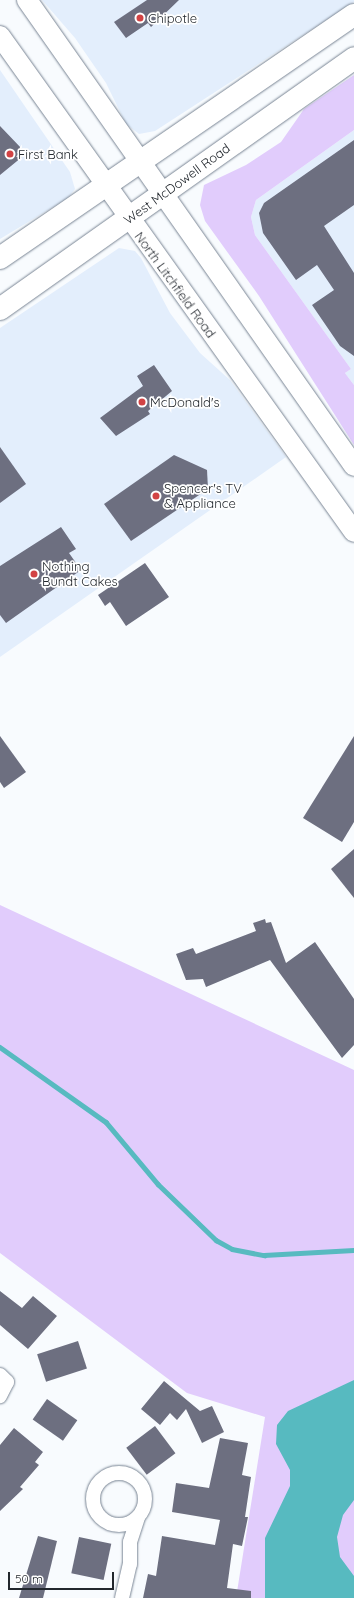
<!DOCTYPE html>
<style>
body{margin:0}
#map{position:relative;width:354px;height:1598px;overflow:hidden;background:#f8fbfe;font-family:Quicksand,sans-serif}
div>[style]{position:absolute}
.built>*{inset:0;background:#e3eefc}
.green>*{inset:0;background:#e1ccfc}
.water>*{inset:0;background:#57bac0}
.stream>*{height:4.5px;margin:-2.25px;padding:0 2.25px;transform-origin:2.25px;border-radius:2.25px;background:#57bac0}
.building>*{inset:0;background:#6d6f80;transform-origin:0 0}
.roads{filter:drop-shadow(0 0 1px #798594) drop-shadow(0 0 1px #798594)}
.street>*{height:14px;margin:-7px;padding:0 7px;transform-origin:7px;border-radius:7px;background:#fff}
.street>.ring{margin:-7px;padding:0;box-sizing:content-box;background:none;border:14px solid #fff;border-radius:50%}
.secondary>*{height:20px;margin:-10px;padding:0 10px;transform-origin:10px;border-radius:10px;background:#fff}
.primary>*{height:22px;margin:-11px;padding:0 11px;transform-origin:11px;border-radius:11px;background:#fff}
.dots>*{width:11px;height:11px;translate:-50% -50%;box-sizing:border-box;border:2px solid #fff;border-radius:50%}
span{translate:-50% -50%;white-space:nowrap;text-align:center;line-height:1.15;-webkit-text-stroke:3.5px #fff;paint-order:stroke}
.poi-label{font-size:13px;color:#22272d}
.left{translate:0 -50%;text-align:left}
.street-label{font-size:13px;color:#22272d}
.scale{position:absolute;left:8px;top:1572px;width:106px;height:18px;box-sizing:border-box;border:2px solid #22272d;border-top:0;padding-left:5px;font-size:12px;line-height:14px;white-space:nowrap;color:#22272d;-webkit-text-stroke:3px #fff;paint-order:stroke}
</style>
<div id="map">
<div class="built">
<div style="clip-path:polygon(42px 0,354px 0,354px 2px,155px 131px,139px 134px,126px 124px,106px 83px,75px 38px)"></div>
<div style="clip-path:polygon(0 70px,70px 172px,75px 189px,68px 198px,0 239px)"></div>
<div style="clip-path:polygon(354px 130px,354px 385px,345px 373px,351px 369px,255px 235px,251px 217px,256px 200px)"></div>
<div style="clip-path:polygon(119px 248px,135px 251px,141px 258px,170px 313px,200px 353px,230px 380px,286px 457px,0 657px,0 328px)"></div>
</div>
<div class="green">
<div style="clip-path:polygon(354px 75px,354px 130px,256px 200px,251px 217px,255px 235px,351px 369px,345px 373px,354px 385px,354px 445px,259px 296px,205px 221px,200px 205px,204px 185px,246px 165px,281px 142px,304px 109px)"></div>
<div style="clip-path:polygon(0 905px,354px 1070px,354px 1598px,236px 1598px,265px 1417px,187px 1393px,0 1253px)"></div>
</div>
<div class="water">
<div style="clip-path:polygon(354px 1380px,354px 1500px,343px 1515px,337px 1537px,340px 1557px,354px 1576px,354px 1598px,265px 1598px,265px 1538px,290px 1486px,290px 1470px,276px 1444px,277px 1425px,288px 1411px)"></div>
</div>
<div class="stream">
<div style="left:0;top:1047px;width:130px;rotate:35.3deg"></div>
<div style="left:106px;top:1122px;width:81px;rotate:50deg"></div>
<div style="left:158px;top:1184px;width:81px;rotate:44deg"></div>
<div style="left:216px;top:1240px;width:18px;rotate:29deg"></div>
<div style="left:232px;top:1249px;width:33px;rotate:11deg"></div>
<div style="left:264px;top:1255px;width:90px;rotate:-3.2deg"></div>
</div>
<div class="building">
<div style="clip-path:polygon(147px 0,179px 0,151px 27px,148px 23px,126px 38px,114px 22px)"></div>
<div style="clip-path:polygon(0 126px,22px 149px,18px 152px,22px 157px,0 175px)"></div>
<div style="clip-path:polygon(354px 140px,354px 205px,324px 226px,354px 273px,354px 356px,340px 346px,312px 305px,334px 290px,317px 265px,296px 280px,263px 233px,259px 213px,264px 203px)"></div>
<div style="clip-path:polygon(154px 365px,172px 391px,148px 411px,150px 414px,116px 436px,100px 418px,143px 386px,137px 376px)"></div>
<div style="clip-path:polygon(0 447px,26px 484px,0 503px)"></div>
<div style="clip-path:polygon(174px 455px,207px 470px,208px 489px,131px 541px,104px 504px)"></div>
<div style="clip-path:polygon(61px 527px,76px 549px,69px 553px,81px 570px,6px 623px,0 615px,0 566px)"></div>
<div style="clip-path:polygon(145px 563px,169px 597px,126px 626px,110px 602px,105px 606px,98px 595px)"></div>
<div style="clip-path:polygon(0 736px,26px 772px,4px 788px,0 782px)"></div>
<div style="clip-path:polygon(354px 736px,354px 822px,342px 842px,303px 818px)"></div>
<div style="clip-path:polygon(354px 849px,354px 898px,331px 869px)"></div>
<div style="clip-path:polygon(265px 919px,266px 923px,271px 922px,286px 963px,315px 942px,354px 999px,354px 1045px,342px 1058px,270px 960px,206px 987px,203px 979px,186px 980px,176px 954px,193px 948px,196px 954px,256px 931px,253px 923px)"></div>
<div style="clip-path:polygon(0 1291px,22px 1308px,33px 1296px,57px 1316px,28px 1349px,0 1325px)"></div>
<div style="left:78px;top:1341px;width:29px;height:43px;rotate:72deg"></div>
<div style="clip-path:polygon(164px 1381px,200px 1411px,212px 1406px,224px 1432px,202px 1443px,186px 1409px,177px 1420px,170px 1413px,160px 1425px,141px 1409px)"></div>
<div style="left:47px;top:1399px;width:37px;height:25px;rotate:35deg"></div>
<div style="left:155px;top:1426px;width:34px;height:36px;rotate:53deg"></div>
<div style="clip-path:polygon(14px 1428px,43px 1452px,35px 1462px,39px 1465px,20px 1487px,23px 1489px,0 1511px,0 1445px)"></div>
<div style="clip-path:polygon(220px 1438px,248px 1443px,242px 1475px,251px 1477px,245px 1517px,248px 1517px,242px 1546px,233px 1544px,227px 1588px,251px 1591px,251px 1598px,143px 1598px,148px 1574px,156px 1576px,162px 1536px,215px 1545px,220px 1520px,172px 1512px,176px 1483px,209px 1488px)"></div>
<div style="clip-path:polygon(38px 1536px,57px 1541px,43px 1598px,19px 1598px)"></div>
<div style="left:79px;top:1537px;width:33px;height:37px;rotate:12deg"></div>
</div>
<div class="roads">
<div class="street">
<div style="left:0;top:1375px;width:10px;rotate:45deg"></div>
<div style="left:7px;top:1382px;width:16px;rotate:117deg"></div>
<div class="ring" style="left:93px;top:1473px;width:38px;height:38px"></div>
<div style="left:122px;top:1598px;width:35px;rotate:-77deg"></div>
<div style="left:130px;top:1564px;width:22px;rotate:-90deg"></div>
<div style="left:130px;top:1542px;width:26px;rotate:-72deg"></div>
</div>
<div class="secondary">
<div style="left:27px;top:0;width:569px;rotate:54.94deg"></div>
<div style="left:0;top:36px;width:609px;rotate:54.48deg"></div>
</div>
<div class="primary">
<div style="left:0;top:258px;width:429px;rotate:-34.5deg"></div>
<div style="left:0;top:309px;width:434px;rotate:-35.3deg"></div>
</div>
</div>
<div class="dots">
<div style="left:140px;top:18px;background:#d24344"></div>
<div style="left:10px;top:154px;background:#d24344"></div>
<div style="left:142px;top:402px;background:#d24344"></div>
<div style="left:156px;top:496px;background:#d24344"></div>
<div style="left:34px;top:574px;background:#d24344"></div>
</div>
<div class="poi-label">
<span class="left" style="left:148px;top:18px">Chipotle</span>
<span class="left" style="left:18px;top:154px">First Bank</span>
<span class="left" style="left:150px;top:402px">McDonald's</span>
<span class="left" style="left:164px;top:496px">Spencer's TV<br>&amp; Appliance</span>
<span class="left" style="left:42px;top:574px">Nothing<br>Bundt Cakes</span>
</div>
<div class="street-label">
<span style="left:177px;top:184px;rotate:-36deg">West McDowell Road</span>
<span style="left:175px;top:285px;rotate:54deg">North Litchfield Road</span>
</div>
<div class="scale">50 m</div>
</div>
